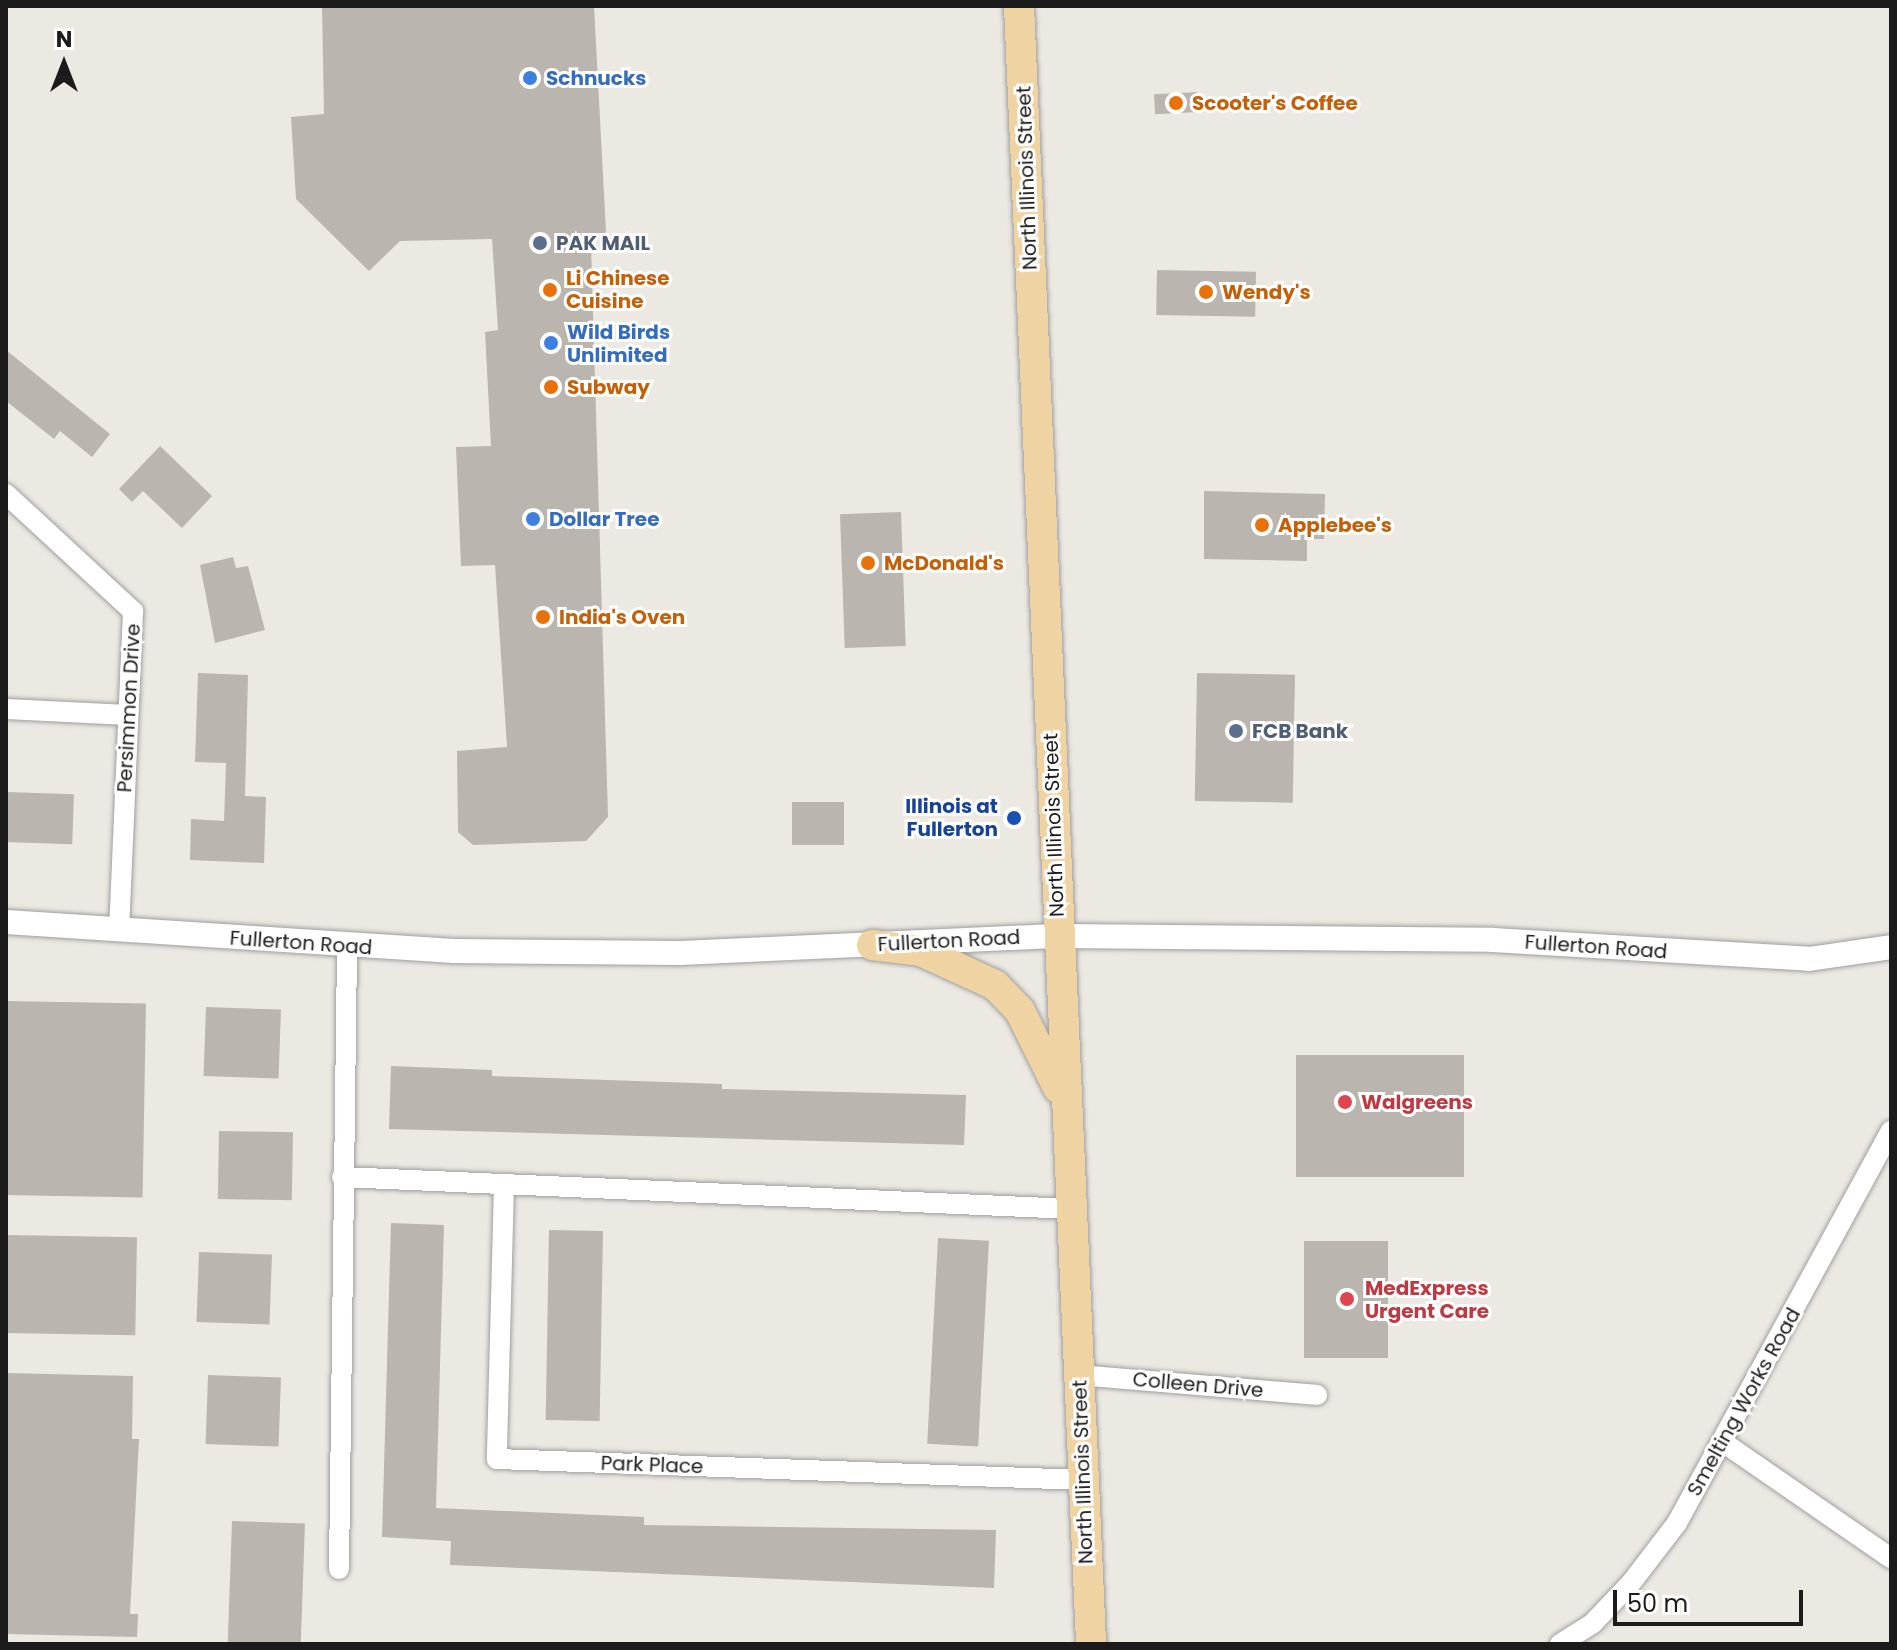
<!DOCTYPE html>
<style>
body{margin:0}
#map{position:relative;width:1897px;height:1650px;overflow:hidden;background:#ebe9e2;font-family:Poppins,sans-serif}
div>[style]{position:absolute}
.building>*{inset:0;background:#bbb5af;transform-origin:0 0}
.roads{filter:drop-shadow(0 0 2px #9f9f9f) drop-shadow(0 0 2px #9f9f9f)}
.minor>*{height:20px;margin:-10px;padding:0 10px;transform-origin:10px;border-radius:10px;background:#fff}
.tertiary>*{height:24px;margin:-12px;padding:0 12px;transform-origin:12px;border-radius:12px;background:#fff}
.primary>*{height:30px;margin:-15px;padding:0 15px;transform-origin:15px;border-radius:15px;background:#f0d3a2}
.dots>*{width:22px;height:22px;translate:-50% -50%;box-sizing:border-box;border:4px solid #fff;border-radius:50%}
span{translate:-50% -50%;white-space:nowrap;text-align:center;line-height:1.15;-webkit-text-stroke:6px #fff;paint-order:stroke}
.shop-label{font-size:20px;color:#366cbe;font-weight:700}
.left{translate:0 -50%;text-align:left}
.food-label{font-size:20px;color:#c56008;font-weight:700}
.street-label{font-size:20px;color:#1b1b1b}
.service-label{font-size:20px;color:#4e5e75;font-weight:700}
.transit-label{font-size:20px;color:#164399;font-weight:700}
.right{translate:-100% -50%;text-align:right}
.health-label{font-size:20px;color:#be3a42;font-weight:700}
.frame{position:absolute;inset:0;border:8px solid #1b1b1b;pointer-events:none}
.north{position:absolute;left:24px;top:24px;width:80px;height:80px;-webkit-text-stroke:6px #fff;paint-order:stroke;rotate:0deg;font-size:22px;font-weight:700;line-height:32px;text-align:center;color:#1b1b1b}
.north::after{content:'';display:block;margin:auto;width:28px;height:36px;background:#1b1b1b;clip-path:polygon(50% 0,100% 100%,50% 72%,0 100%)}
.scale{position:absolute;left:1613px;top:1590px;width:190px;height:36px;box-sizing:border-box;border:4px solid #1b1b1b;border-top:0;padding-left:10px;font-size:24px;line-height:28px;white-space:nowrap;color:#1b1b1b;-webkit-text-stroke:6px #fff;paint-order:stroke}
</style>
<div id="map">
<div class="building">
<div style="clip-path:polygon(322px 6px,594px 6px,606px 232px,591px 245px,608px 817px,586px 841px,473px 845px,458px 832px,457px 751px,507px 747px,495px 565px,461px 566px,456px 447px,491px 446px,485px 332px,498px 330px,492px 239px,400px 241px,369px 271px,296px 199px,291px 117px,324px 114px)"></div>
<div style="left:1197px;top:92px;width:20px;height:43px;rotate:87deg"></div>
<div style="left:1157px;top:270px;width:99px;height:45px;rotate:1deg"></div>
<div style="clip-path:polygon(6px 350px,110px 434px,92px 457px,60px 431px,54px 439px,6px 401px)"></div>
<div style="clip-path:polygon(160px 446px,212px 496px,182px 528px,143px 491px,132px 502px,119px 489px)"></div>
<div style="clip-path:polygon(1204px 491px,1325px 494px,1324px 539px,1307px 539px,1307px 561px,1204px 559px)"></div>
<div style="left:901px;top:512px;width:134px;height:61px;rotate:88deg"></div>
<div style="clip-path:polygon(233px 557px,236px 568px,248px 566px,265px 630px,215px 643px,200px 565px)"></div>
<div style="clip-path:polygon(198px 673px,248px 675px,245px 796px,266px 797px,264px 863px,190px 860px,191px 819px,224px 821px,226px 763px,195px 762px)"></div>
<div style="left:1197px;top:673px;width:98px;height:128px;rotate:1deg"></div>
<div style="left:6px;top:792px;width:68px;height:50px;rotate:2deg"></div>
<div style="left:844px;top:802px;width:43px;height:52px;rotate:90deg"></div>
<div style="left:6px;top:1001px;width:140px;height:194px;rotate:1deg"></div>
<div style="left:206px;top:1007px;width:75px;height:69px;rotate:2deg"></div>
<div style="left:1296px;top:1055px;width:168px;height:122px"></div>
<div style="clip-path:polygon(391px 1066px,492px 1070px,492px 1076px,722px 1084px,722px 1089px,966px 1095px,964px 1145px,389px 1129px)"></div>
<div style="left:219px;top:1131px;width:74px;height:68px;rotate:1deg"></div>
<div style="clip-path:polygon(391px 1223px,444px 1225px,436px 1508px,644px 1517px,644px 1525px,996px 1530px,994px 1588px,450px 1565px,451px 1541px,382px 1537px)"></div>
<div style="left:549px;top:1230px;width:54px;height:190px;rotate:1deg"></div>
<div style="left:6px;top:1235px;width:131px;height:98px;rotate:1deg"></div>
<div style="left:938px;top:1238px;width:51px;height:206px;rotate:3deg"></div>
<div style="left:1304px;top:1241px;width:84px;height:117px"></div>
<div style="left:199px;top:1252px;width:73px;height:70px;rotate:2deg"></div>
<div style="clip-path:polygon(6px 1373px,133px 1376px,132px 1439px,139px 1439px,130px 1614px,138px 1614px,137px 1637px,6px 1634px)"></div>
<div style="left:208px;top:1375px;width:73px;height:69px;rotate:2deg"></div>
<div style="left:232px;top:1521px;width:73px;height:123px;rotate:2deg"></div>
</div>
<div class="roads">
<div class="minor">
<div style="left:6px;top:494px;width:173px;rotate:42.7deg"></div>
<div style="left:133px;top:611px;width:319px;rotate:92.5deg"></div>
<div style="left:6px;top:709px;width:122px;rotate:2.8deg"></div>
<div style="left:342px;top:1177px;width:731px;rotate:2.51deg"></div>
<div style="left:504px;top:1184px;width:275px;rotate:91.5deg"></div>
<div style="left:497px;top:1459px;width:586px;rotate:2.05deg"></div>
<div style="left:1079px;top:1375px;width:239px;rotate:4.8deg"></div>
<div style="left:1724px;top:1443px;width:203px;rotate:34.6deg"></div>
<div style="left:339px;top:1569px;width:623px;rotate:-89.26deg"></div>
<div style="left:1560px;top:1644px;width:39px;rotate:-32deg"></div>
<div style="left:1593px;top:1623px;width:55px;rotate:-46.5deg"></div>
<div style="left:1631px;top:1583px;width:76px;rotate:-52.5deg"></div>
<div style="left:1677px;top:1523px;width:447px;rotate:-61.4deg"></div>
</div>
<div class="tertiary">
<div style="left:6px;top:922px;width:449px;rotate:3.7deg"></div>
<div style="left:454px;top:951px;width:227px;rotate:0.5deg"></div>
<div style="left:681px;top:953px;width:378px;rotate:-2.6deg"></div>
<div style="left:1059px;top:936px;width:434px;rotate:0.5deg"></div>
<div style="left:1493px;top:940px;width:317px;rotate:3.4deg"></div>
<div style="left:1809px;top:959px;width:83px;rotate:-8.3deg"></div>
</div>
<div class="primary">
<div style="left:1019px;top:6px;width:1640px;rotate:87.48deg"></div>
<div style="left:872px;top:945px;width:49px;rotate:7deg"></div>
<div style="left:921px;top:951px;width:81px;rotate:24.7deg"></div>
<div style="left:995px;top:985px;width:36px;rotate:46deg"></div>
<div style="left:1020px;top:1011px;width:86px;rotate:63.7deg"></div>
</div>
</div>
<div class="dots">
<div style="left:530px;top:78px;background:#3f7fe0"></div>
<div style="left:1176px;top:103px;background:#e8710a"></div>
<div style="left:540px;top:243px;background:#5c6f8a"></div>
<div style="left:550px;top:290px;background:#e8710a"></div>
<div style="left:1206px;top:292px;background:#e8710a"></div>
<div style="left:551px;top:343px;background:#3f7fe0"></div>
<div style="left:551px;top:387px;background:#e8710a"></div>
<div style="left:533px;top:519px;background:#3f7fe0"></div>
<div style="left:1262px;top:525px;background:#e8710a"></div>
<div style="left:868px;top:563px;background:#e8710a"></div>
<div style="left:543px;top:617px;background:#e8710a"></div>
<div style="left:1236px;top:731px;background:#5c6f8a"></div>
<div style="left:1014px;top:818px;background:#1a4fb4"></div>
<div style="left:1345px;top:1102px;background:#e0444e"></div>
<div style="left:1347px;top:1299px;background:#e0444e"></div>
</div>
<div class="shop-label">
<span class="left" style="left:546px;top:78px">Schnucks</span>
<span class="left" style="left:567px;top:344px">Wild Birds<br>Unlimited</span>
<span class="left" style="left:549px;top:519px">Dollar Tree</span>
</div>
<div class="food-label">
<span class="left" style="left:1192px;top:103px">Scooter's Coffee</span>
<span class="left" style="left:566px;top:290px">Li Chinese<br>Cuisine</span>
<span class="left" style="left:1222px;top:292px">Wendy's</span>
<span class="left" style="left:567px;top:387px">Subway</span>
<span class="left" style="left:1278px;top:525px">Applebee's</span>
<span class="left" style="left:884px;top:563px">McDonald's</span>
<span class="left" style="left:559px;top:617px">India's Oven</span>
</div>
<div class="street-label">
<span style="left:1027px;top:178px;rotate:-92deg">North Illinois Street</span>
<span style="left:129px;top:708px;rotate:-87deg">Persimmon Drive</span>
<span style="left:1054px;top:825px;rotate:-92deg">North Illinois Street</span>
<span style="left:949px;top:941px;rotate:-3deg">Fullerton Road</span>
<span style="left:301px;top:943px;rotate:4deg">Fullerton Road</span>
<span style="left:1596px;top:947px;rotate:4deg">Fullerton Road</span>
<span style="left:1198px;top:1385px;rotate:5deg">Colleen Drive</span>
<span style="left:1744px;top:1402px;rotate:-61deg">Smelting Works Road</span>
<span style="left:652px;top:1465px;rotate:2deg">Park Place</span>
<span style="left:1083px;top:1472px;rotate:-92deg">North Illinois Street</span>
</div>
<div class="service-label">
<span class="left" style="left:556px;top:243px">PAK MAIL</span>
<span class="left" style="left:1252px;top:731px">FCB Bank</span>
</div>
<div class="transit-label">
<span class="right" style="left:998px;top:818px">Illinois at<br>Fullerton</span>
</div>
<div class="health-label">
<span class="left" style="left:1361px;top:1102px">Walgreens</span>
<span class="left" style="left:1365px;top:1300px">MedExpress<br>Urgent Care</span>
</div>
<div class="frame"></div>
<div class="north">N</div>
<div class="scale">50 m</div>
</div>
